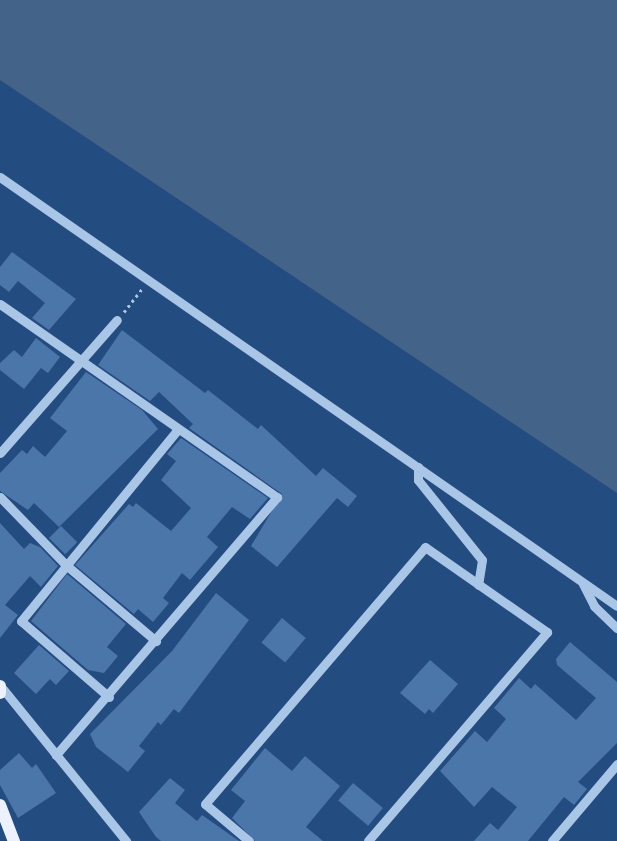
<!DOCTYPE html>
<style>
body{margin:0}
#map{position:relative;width:617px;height:841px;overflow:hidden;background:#234c80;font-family:Barlow,sans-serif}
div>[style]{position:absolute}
.water>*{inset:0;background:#446388}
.building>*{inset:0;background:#4b76a9;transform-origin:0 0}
.path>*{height:3px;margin-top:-1.5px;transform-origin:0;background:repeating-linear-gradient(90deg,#aac6e7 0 2.5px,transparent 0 6.5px)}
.minor>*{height:9px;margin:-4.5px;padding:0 4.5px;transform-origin:4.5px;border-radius:4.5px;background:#aac6e7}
.major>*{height:12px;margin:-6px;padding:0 6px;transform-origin:6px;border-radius:6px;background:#ebf2fd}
span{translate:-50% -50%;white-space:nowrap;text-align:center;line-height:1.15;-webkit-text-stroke:4px #234c80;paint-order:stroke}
</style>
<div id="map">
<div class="water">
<div style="clip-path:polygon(0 0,617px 0,617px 493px,0 80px)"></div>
</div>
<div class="building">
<div style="clip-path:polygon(12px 252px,76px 299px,49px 330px,32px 318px,45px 303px,18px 281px,9px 292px,0 285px,0 267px)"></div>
<div style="clip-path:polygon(122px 330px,205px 393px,208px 390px,258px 429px,261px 425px,316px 476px,323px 468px,357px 496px,348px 507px,337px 498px,277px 567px,251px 546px,282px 494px,189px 428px,193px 424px,159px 392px,150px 401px,98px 365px)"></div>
<div style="clip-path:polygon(36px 338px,60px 357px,48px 373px,41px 368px,24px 389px,0 370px,0 363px,14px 350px,22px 357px)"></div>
<div style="clip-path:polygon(86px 372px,142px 410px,158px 429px,59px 527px,34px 503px,28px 510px,0 491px,0 473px,22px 450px,27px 454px,33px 446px,45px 457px,67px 431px,50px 418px)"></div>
<div style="clip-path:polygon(181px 438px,268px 498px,250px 519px,232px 507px,207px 537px,218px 547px,190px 580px,182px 573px,163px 598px,169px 603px,153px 622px,138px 609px,134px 614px,75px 565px,129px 504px,133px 507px,136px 503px,171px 531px,191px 508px,161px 480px,176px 461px,167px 454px)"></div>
<div style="clip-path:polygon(0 523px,24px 549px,30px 543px,40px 547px,58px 566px,41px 587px,30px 576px,5px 605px,18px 615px,0 638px)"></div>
<div style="left:61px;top:526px;width:23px;height:17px;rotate:45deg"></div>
<div style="clip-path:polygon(67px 574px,126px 624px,107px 647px,118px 656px,104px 673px,88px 670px,31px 621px)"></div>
<div style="clip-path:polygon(216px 593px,249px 620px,179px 713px,174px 709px,161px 725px,158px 722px,139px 746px,145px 751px,128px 772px,96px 747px,90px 734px,172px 651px)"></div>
<div style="left:282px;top:618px;width:31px;height:32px;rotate:40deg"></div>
<div style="clip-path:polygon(570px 642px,617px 682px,617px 743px,578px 782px,587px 789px,574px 805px,564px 797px,528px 841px,474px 841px,490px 823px,498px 830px,517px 807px,492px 787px,474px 807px,440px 771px,475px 731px,487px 742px,506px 719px,494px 708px,519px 678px,531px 689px,535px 684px,576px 720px,596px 698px,557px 665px,556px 659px)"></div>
<div style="clip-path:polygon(39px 645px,69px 671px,56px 685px,50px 679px,36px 694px,14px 673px)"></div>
<div style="clip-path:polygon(430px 660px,458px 684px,433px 713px,429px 709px,425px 714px,400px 693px)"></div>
<div style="clip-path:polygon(265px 748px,292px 771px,305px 756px,340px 786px,306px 827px,323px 841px,255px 841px,232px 818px,245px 801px,231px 790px)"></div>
<div style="clip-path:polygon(19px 753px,32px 768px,36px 764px,56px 793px,18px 818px,0 785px,0 770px)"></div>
<div style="clip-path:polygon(170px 778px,185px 790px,175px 803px,197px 821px,202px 815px,239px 841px,161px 841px,156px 837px,139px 812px)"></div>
<div style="left:353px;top:783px;width:39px;height:23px;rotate:40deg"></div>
</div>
<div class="path">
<div style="left:124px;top:312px;width:29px;rotate:-52deg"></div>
</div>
<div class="minor">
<div style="left:0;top:177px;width:751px;rotate:34.81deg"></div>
<div style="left:0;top:304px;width:338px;rotate:34.9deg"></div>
<div style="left:277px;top:497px;width:340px;rotate:130.6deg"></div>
<div style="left:0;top:453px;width:177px;rotate:-48.7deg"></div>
<div style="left:418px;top:467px;width:13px;rotate:90deg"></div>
<div style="left:418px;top:480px;width:102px;rotate:51.3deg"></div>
<div style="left:482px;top:560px;width:25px;rotate:99deg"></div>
<div style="left:0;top:497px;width:95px;rotate:45.9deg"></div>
<div style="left:66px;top:565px;width:118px;rotate:40.2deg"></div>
<div style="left:583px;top:584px;width:25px;rotate:63deg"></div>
<div style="left:594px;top:606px;width:32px;rotate:44deg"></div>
<div style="left:3px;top:689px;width:196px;rotate:51deg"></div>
<div style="left:109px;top:697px;width:116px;rotate:-139.2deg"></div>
<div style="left:21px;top:621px;width:248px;rotate:-50.7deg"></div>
<div style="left:249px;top:841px;width:57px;rotate:-139.9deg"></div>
<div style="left:205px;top:804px;width:338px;rotate:-49.4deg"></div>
<div style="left:425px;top:547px;width:149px;rotate:34.9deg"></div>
<div style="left:547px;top:632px;width:275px;rotate:130.6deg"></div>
<div style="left:552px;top:841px;width:101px;rotate:-49.8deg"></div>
</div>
<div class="major">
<div style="left:0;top:686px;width:7px;rotate:90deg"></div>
<div style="left:0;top:805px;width:39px;rotate:69deg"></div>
</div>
</div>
